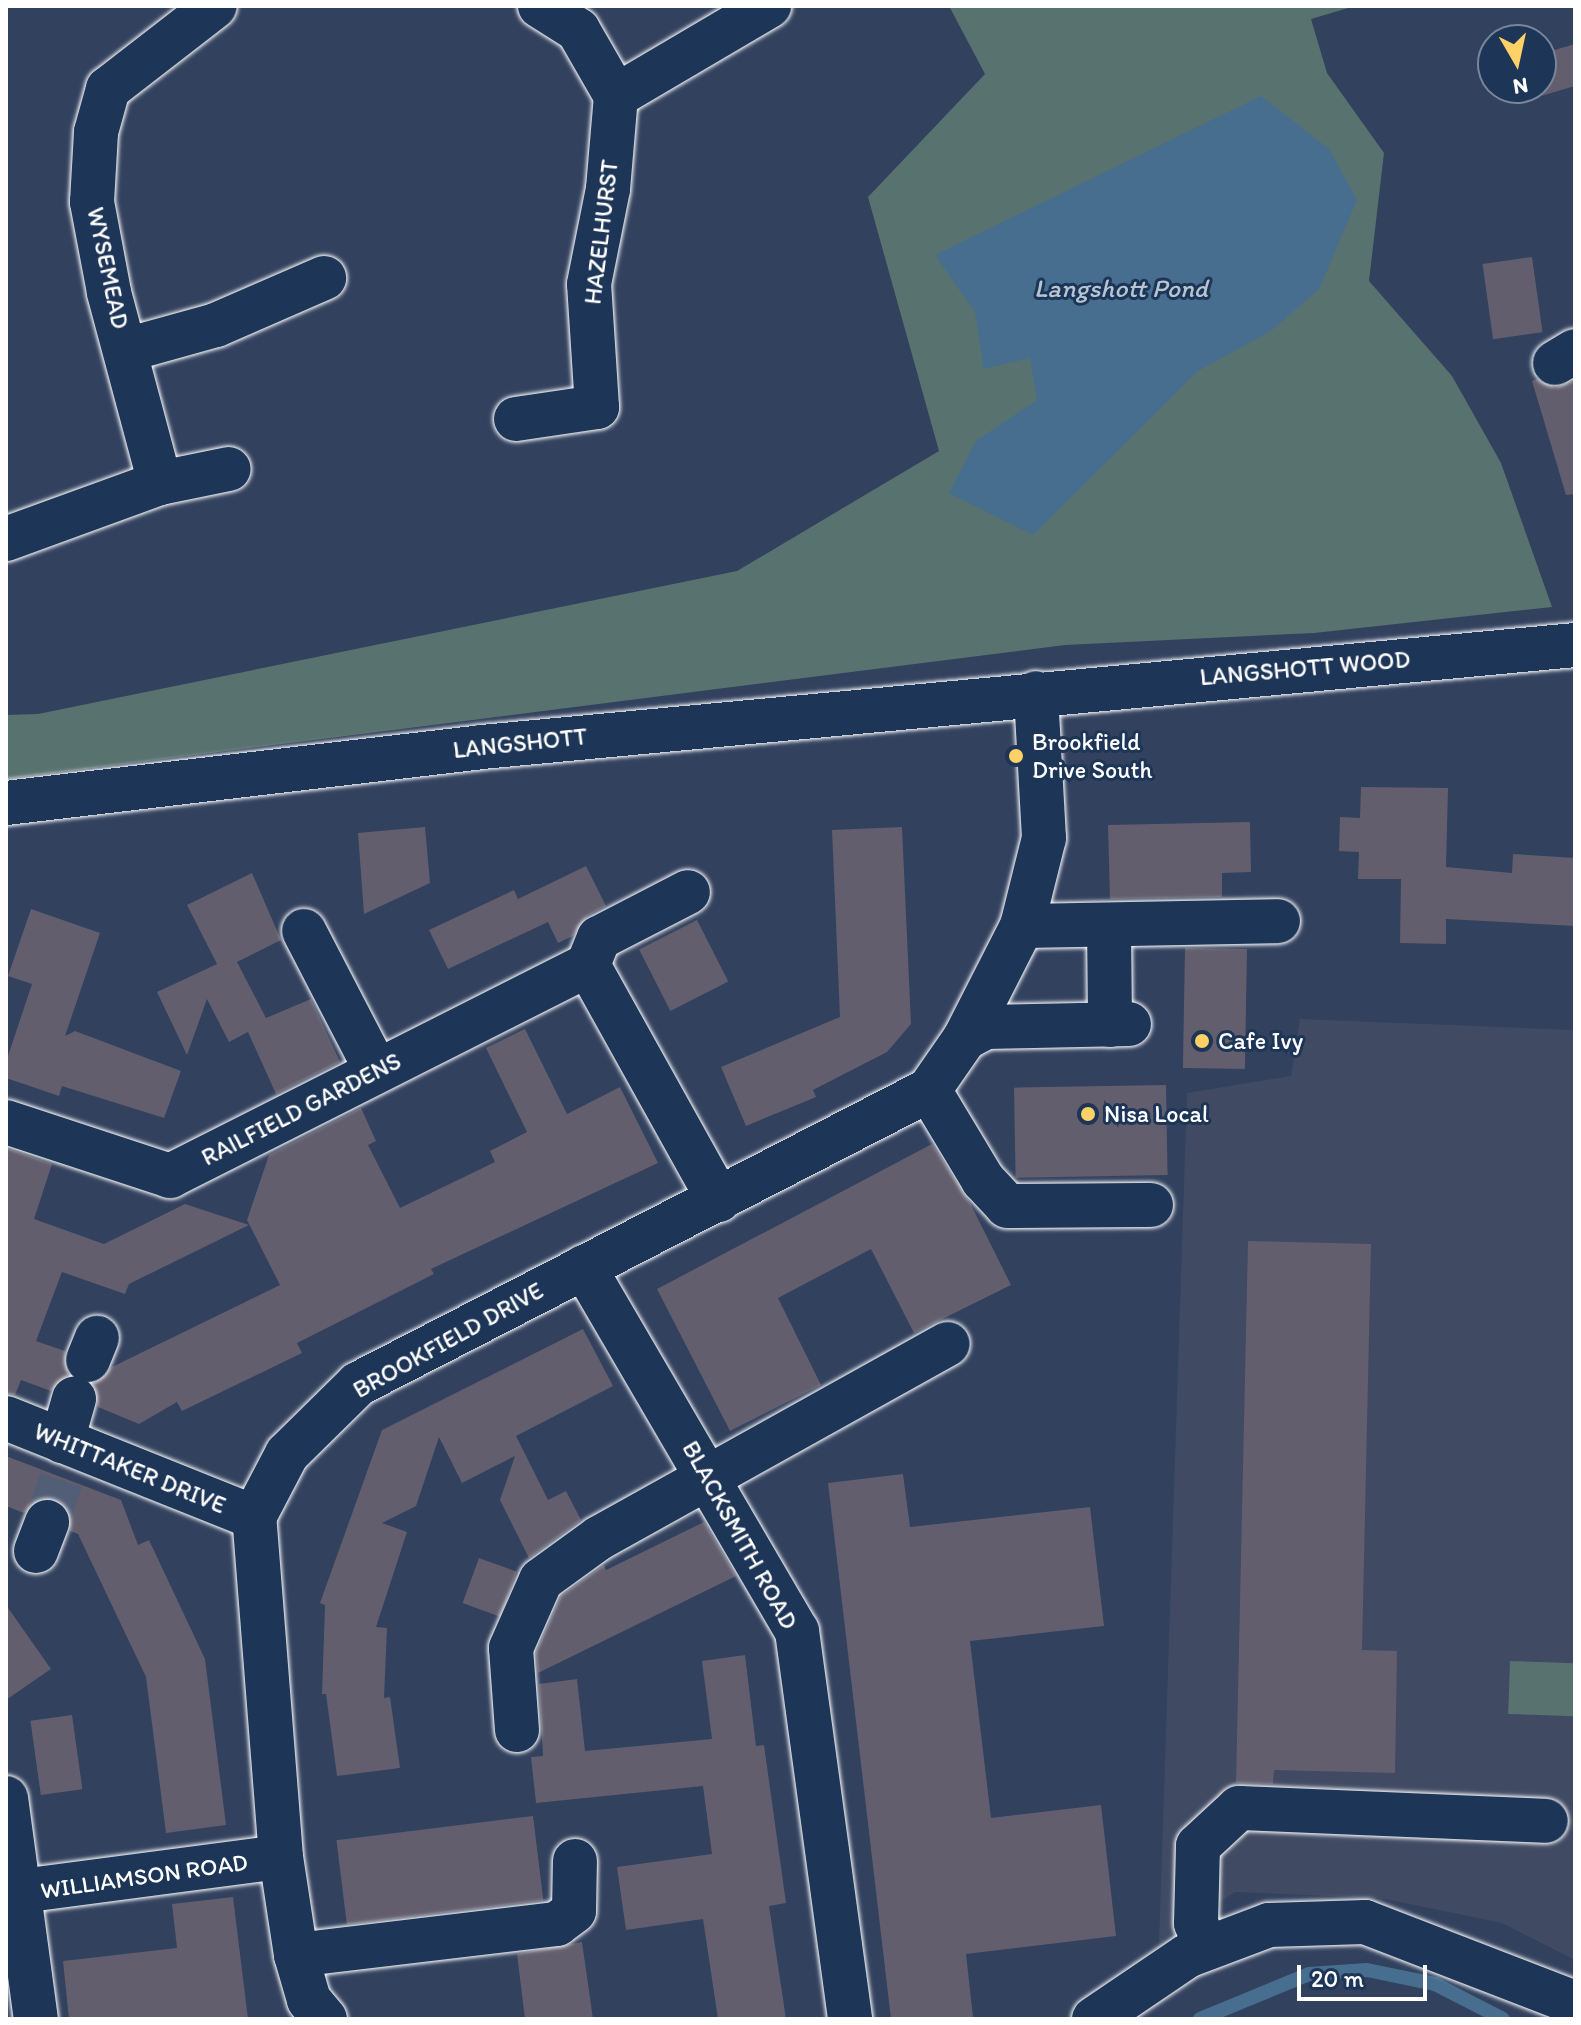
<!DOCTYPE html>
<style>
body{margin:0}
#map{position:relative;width:1581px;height:2025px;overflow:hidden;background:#32415e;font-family:Itim,sans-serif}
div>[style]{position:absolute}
.built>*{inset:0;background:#404a63}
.green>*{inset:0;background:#58726f;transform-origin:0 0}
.water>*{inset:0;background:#476e8f}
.stream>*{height:14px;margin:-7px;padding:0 7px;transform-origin:7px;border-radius:7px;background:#476e8f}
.building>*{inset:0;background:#625e6e;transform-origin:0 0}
.minor-tunnel>*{height:44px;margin-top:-22px;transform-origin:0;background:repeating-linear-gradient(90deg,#515e76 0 44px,transparent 0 66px)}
.roads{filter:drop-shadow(0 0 2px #fff) drop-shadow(0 0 2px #fff)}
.minor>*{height:44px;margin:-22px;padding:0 22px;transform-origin:22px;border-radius:22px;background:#1d3557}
.dots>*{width:22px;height:22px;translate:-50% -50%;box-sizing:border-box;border:4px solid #1d3557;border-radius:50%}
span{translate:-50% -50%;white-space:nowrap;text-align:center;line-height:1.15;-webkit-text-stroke:6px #1d3557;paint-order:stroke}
.street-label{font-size:24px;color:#fff}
.poi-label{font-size:24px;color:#fff}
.left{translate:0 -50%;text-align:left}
.water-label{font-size:26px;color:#b5c5d2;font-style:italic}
.frame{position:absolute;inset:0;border:8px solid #fff;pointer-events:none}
.north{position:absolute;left:1477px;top:24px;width:80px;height:80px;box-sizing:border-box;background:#1d3557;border:2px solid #77869a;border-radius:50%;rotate:171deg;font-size:22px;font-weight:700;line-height:32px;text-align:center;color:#fff}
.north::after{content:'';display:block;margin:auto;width:28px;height:36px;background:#ffd166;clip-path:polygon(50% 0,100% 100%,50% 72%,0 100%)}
.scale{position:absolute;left:1297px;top:1965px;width:130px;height:36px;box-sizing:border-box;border:4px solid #fff;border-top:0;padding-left:10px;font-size:24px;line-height:28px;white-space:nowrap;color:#fff;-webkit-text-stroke:6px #1d3557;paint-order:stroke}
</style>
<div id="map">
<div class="built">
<div style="clip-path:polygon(1300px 1019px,1575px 1030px,1575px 1960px,1502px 1923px,1380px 1898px,1235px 1892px,1159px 1943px,1187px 1093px,1291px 1076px)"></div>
</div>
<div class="green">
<div style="clip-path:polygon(949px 6px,1355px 6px,1311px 19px,1327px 73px,1384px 153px,1369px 281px,1452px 376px,1501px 463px,1552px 607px,1314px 633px,1065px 645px,6px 779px,6px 715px,38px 714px,737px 571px,939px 451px,868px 197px,985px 74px)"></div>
<div style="left:1510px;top:1661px;width:65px;height:53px;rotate:2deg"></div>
</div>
<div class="water">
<div style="clip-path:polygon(1261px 96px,1329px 149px,1357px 200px,1319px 289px,1271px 331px,1198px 371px,1033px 535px,949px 493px,976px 441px,1037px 400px,1030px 358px,984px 369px,975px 312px,935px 255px)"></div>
</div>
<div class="stream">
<div style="left:1200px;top:2019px;width:118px;rotate:-22.4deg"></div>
<div style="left:1309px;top:1974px;width:58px;rotate:-3.9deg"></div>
<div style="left:1367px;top:1970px;width:69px;rotate:11.6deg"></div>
<div style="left:1435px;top:1984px;width:76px;rotate:27.2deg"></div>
</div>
<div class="building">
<div style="clip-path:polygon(1575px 44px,1575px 86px,1517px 103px,1512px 88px,1541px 88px,1541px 54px)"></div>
<div style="left:1532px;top:257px;width:76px;height:50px;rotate:82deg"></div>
<div style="clip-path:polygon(1537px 379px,1555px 388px,1575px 380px,1575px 494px,1566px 495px,1532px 381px)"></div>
<div style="clip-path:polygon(1361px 787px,1448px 788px,1446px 867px,1512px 873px,1513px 854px,1575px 858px,1575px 926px,1446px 919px,1446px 944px,1400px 943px,1401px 879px,1358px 879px,1359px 852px,1339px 851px,1340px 817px,1360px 818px)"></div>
<div style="clip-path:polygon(1250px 822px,1251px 872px,1222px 873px,1222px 897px,1110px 899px,1108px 825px)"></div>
<div style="clip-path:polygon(425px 827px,430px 883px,364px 914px,358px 833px)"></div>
<div style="clip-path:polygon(902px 827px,911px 1024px,887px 1052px,813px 1090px,816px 1097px,746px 1126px,721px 1067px,840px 1017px,832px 830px)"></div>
<div style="clip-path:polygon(586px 866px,606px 906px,587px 916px,573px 936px,558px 943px,548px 922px,448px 969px,429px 930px,514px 890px,518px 899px)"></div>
<div style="clip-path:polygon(252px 873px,281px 940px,237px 962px,266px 1018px,311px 999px,340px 1062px,276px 1094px,248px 1032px,229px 1042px,207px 999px,187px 1055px,157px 992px,217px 964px,187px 905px)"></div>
<div style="clip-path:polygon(31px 909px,100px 933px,65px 1036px,75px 1031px,181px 1071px,164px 1118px,62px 1086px,59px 1096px,6px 1078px,6px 1062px,32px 984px,8px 976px)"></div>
<div style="left:697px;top:920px;width:69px;height:65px;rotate:63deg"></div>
<div style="left:1185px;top:948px;width:62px;height:120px;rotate:1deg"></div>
<div style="clip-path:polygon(525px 1029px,567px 1114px,620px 1087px,658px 1163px,431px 1269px,434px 1274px,297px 1343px,302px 1353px,182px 1411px,177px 1402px,139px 1424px,98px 1407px,93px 1384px,112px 1367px,280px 1285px,247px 1220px,269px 1155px,361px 1108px,376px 1141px,368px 1145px,400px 1208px,495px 1162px,490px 1151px,527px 1132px,486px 1048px)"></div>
<div style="left:1166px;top:1085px;width:90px;height:152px;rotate:89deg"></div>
<div style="clip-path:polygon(932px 1144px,970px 1203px,1011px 1285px,914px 1333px,871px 1249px,778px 1298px,821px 1385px,730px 1431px,657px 1289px)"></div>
<div style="clip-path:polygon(6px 1148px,52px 1164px,34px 1219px,104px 1244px,185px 1204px,249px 1225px,129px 1284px,125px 1294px,62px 1272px,36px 1341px,65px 1351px,68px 1375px,51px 1391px,21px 1380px,15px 1395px,6px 1394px)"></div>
<div style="clip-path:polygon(1248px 1241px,1371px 1244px,1362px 1650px,1397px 1651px,1395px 1773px,1274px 1770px,1273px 1784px,1236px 1783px)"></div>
<div style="clip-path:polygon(583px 1329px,613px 1386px,516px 1436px,548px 1500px,566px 1491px,581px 1520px,529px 1558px,500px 1500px,515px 1456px,462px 1483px,439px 1437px,416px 1506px,382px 1523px,407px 1532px,376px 1627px,387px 1628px,384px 1698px,390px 1697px,400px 1768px,337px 1776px,326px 1694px,322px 1694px,325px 1605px,320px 1603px,382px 1430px)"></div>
<div style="clip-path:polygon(6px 1456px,121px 1500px,138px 1545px,149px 1540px,205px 1659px,226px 1825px,166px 1833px,146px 1677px,78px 1534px,70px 1531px,66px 1506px,44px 1497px,24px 1513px,6px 1506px)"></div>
<div style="clip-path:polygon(903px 1474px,910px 1527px,1090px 1507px,1104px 1626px,970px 1641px,991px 1818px,1101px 1805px,1116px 1936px,966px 1954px,973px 2017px,953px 2019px,891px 2019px,828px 1483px)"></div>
<div style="clip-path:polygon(704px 1522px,736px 1576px,538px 1673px,536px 1652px,561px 1596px,604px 1565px,606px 1570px)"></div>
<div style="left:479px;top:1558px;width:40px;height:48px;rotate:20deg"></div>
<div style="clip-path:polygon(6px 1605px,51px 1669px,6px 1700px)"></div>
<div style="clip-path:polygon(745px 1655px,756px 1746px,764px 1745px,786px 1903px,769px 1906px,786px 2019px,718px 2019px,703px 1919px,626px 1930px,617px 1867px,712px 1854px,703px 1786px,536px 1803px,531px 1757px,543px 1756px,539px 1684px,577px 1679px,585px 1751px,712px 1739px,702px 1661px)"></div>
<div style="left:72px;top:1715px;width:75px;height:42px;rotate:82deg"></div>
<div style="left:533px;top:1816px;width:85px;height:198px;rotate:83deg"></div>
<div style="clip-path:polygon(233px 1897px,248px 2019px,69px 2019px,63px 1961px,177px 1948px,172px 1904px)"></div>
<div style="clip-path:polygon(582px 1942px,593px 2019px,525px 2019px,517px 1954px)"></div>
</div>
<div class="minor-tunnel">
<div style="left:47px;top:1522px;width:47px;rotate:-71.6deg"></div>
</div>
<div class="roads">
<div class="minor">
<div style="left:616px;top:96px;width:178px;rotate:-30.5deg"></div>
<div style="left:126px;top:350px;width:93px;rotate:-15.5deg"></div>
<div style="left:216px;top:325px;width:118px;rotate:-23.5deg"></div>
<div style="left:1555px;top:363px;width:23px;rotate:-31deg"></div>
<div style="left:516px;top:419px;width:82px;rotate:-8.4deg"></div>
<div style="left:597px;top:407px;width:123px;rotate:-93.7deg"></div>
<div style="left:589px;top:284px;width:97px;rotate:-78.7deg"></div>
<div style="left:608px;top:189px;width:93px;rotate:-85.1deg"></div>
<div style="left:616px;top:96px;width:76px;rotate:-119.9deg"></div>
<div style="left:578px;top:30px;width:45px;rotate:-147.7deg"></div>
<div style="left:160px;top:483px;width:198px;rotate:-105deg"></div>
<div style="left:109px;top:292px;width:92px;rotate:-100.7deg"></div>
<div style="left:92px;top:202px;width:70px;rotate:-86.7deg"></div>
<div style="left:96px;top:132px;width:45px;rotate:-74.4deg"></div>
<div style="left:108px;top:89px;width:135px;rotate:-37.8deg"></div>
<div style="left:6px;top:539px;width:164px;rotate:-20deg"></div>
<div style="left:160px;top:483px;width:70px;rotate:-11.5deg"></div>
<div style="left:6px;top:803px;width:479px;rotate:-6.7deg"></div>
<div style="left:482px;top:747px;width:1098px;rotate:-5.33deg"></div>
<div style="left:1109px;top:925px;width:100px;rotate:89.4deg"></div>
<div style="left:1022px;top:926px;width:256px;rotate:-1.1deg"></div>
<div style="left:304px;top:931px;width:157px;rotate:62.6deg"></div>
<div style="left:588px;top:965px;width:269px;rotate:60.9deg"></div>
<div style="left:588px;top:965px;width:29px;rotate:-68deg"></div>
<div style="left:599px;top:938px;width:100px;rotate:-27.3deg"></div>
<div style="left:965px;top:1038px;width:24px;rotate:-28deg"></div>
<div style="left:986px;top:1027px;width:143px;rotate:-1.2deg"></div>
<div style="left:929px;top:1090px;width:105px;rotate:59deg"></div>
<div style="left:983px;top:1180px;width:35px;rotate:47deg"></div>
<div style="left:1007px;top:1206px;width:144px;rotate:-0.4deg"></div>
<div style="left:6px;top:1122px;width:173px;rotate:18.2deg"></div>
<div style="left:170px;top:1176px;width:468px;rotate:-26.8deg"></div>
<div style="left:584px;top:1267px;width:422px;rotate:59.7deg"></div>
<div style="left:797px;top:1631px;width:392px;rotate:82.2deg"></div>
<div style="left:88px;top:1360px;width:24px;rotate:-68deg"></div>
<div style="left:6px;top:1418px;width:267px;rotate:21.8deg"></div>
<div style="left:62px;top:1441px;width:44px;rotate:-74.1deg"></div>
<div style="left:36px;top:1551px;width:31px;rotate:-69deg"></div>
<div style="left:517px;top:1730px;width:82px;rotate:-94.2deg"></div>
<div style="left:511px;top:1648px;width:74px;rotate:-66.2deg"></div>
<div style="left:541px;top:1580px;width:72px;rotate:-35.9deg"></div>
<div style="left:599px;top:1538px;width:399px;rotate:-29.1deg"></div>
<div style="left:6px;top:1798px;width:223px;rotate:82.3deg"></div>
<div style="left:6px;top:1893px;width:277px;rotate:-7.5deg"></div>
<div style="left:1207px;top:1948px;width:27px;rotate:-114deg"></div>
<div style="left:1196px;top:1923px;width:77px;rotate:-88.5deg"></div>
<div style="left:1198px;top:1846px;width:56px;rotate:-42.8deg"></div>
<div style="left:1239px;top:1808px;width:307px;rotate:2.4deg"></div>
<div style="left:296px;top:1955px;width:263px;rotate:-6.8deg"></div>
<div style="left:557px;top:1924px;width:21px;rotate:-37deg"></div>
<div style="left:574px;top:1911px;width:50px;rotate:-88.9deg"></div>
<div style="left:325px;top:2019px;width:25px;rotate:-130deg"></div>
<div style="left:309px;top:2000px;width:47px;rotate:-106.1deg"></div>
<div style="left:296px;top:1955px;width:99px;rotate:-98.7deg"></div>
<div style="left:281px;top:1857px;width:341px;rotate:-94.5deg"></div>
<div style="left:254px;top:1517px;width:71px;rotate:-62.4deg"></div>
<div style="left:287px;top:1454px;width:100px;rotate:-44.6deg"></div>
<div style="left:358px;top:1384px;width:642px;rotate:-27.24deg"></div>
<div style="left:929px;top:1090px;width:63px;rotate:-55.3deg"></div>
<div style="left:965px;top:1038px;width:126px;rotate:-63deg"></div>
<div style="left:1022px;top:926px;width:91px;rotate:-76deg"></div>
<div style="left:1044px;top:838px;width:145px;rotate:-93.2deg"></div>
<div style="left:1094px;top:2019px;width:112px;rotate:-34.1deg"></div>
<div style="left:1187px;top:1956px;width:88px;rotate:-20.7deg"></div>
<div style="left:1269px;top:1925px;width:96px;rotate:-1.8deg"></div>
<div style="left:1365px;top:1922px;width:225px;rotate:21.1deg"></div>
</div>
</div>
<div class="dots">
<div style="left:1016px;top:756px;background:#ffd166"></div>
<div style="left:1202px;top:1041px;background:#ffd166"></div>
<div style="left:1088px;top:1114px;background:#ffd166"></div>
</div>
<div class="street-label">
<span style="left:601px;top:232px;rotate:-83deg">HAZELHURST</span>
<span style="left:108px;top:268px;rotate:78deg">WYSEMEAD</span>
<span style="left:1305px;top:668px;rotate:-5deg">LANGSHOTT WOOD</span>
<span style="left:520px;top:743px;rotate:-6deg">LANGSHOTT</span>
<span style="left:301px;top:1109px;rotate:-27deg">RAILFIELD GARDENS</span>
<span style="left:448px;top:1340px;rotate:-29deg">BROOKFIELD DRIVE</span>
<span style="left:130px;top:1468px;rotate:22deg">WHITTAKER DRIVE</span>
<span style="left:740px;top:1535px;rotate:61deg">BLACKSMITH ROAD</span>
<span style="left:144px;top:1876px;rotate:-8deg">WILLIAMSON ROAD</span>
</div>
<div class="poi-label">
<span class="left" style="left:1032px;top:756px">Brookfield<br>Drive South</span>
<span class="left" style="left:1218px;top:1041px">Cafe Ivy</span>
<span class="left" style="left:1104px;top:1114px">Nisa Local</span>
</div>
<div class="water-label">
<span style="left:1121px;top:289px">Langshott Pond</span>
</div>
<div class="frame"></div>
<div class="north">N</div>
<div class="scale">20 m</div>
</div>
